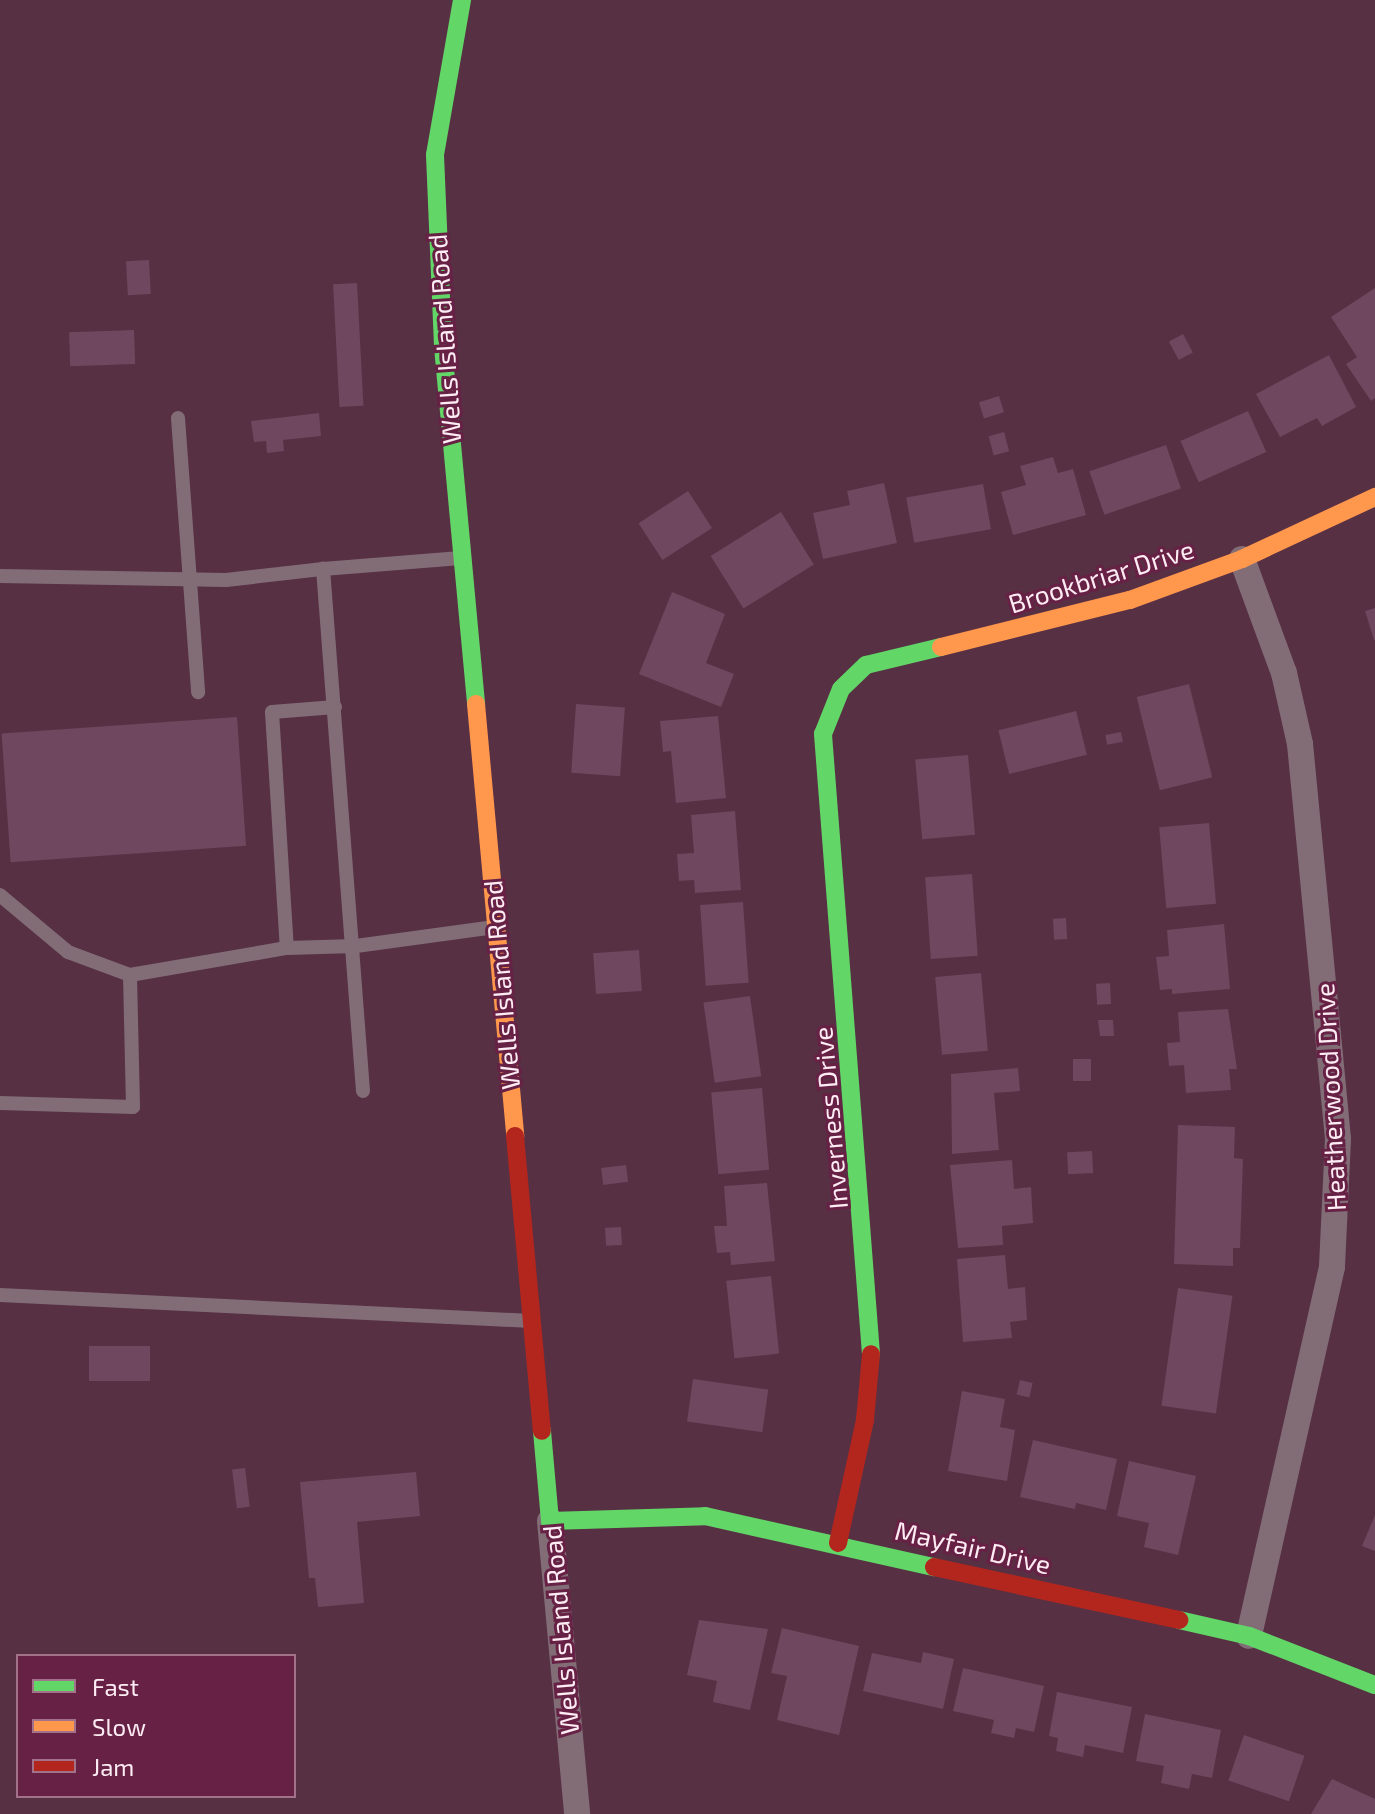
<!DOCTYPE html>
<style>
body{margin:0}
#map{position:relative;width:1375px;height:1814px;overflow:hidden;background:#573044;font-family:"Exo 2",sans-serif}
div>[style]{position:absolute}
.building>*{inset:0;background:#6f475e;transform-origin:0 0}
.lane>*{height:14px;margin:-7px;padding:0 7px;transform-origin:7px;border-radius:7px;background:#826d77}
.street>*{height:26px;margin:-13px;padding:0 13px;transform-origin:13px;border-radius:13px;background:#826d77}
.fast>*{height:18px;margin:-9px;padding:0 9px;transform-origin:9px;border-radius:9px;background:#63d668}
.slow>*{height:18px;margin:-9px;padding:0 9px;transform-origin:9px;border-radius:9px;background:#ff974d}
.jam>*{height:18px;margin:-9px;padding:0 9px;transform-origin:9px;border-radius:9px;background:#b3261e}
span{translate:-50% -50%;white-space:nowrap;text-align:center;line-height:1.15;-webkit-text-stroke:6px #662145;paint-order:stroke}
.street-label{font-size:26px;color:#fdecf3}
.legend{position:absolute;left:16px;top:1654px;width:280px;height:144px;box-sizing:border-box;background:#662145;border:2px solid #a2728b;margin:0;padding:10px 14px;list-style:none;font-size:24px;color:#fdecf3}
.legend li{display:flex;align-items:center;gap:16px;height:40px}
.legend b{width:40px;border:2px solid #a2728b}
</style>
<div id="map">
<div class="building">
<div style="left:149px;top:260px;width:34px;height:23px;rotate:87deg"></div>
<div style="left:357px;top:283px;width:123px;height:24px;rotate:87deg"></div>
<div style="clip-path:polygon(1375px 288px,1375px 398px,1371px 401px,1346px 364px,1357px 357px,1331px 317px)"></div>
<div style="left:134px;top:330px;width:34px;height:65px;rotate:88deg"></div>
<div style="left:1183px;top:334px;width:21px;height:16px;rotate:62deg"></div>
<div style="clip-path:polygon(1329px 355px,1356px 407px,1322px 426px,1317px 418px,1280px 437px,1256px 394px)"></div>
<div style="left:999px;top:396px;width:17px;height:21px;rotate:73deg"></div>
<div style="left:1248px;top:411px;width:45px;height:74px;rotate:66deg"></div>
<div style="clip-path:polygon(319px 413px,321px 436px,283px 440px,284px 451px,267px 453px,266px 441px,254px 442px,251px 421px)"></div>
<div style="left:1004px;top:432px;width:20px;height:16px;rotate:75deg"></div>
<div style="left:1166px;top:445px;width:46px;height:81px;rotate:71deg"></div>
<div style="clip-path:polygon(1053px 457px,1058px 473px,1073px 469px,1086px 515px,1013px 535px,1001px 492px,1026px 485px,1020px 466px)"></div>
<div style="clip-path:polygon(884px 483px,897px 543px,823px 559px,813px 513px,850px 505px,847px 491px)"></div>
<div style="left:983px;top:484px;width:46px;height:78px;rotate:80deg"></div>
<div style="left:688px;top:491px;width:44px;height:59px;rotate:57deg"></div>
<div style="left:781px;top:512px;width:62px;height:83px;rotate:58deg"></div>
<div style="clip-path:polygon(672px 592px,725px 614px,706px 663px,734px 674px,721px 707px,639px 674px)"></div>
<div style="clip-path:polygon(1375px 608px,1375px 640px,1374px 640px,1365px 611px)"></div>
<div style="left:1189px;top:684px;width:96px;height:54px;rotate:76deg"></div>
<div style="left:576px;top:704px;width:49px;height:69px;rotate:4deg"></div>
<div style="left:1076px;top:711px;width:45px;height:80px;rotate:76deg"></div>
<div style="clip-path:polygon(718px 716px,726px 798px,676px 803px,671px 751px,663px 752px,660px 721px)"></div>
<div style="left:237px;top:717px;width:129px;height:236px;rotate:86deg"></div>
<div style="left:1121px;top:732px;width:10px;height:16px;rotate:79deg"></div>
<div style="left:968px;top:755px;width:80px;height:53px;rotate:85deg"></div>
<div style="clip-path:polygon(735px 811px,741px 890px,695px 893px,694px 880px,679px 881px,677px 854px,694px 853px,691px 815px)"></div>
<div style="left:1209px;top:823px;width:81px;height:50px;rotate:85deg"></div>
<div style="left:972px;top:874px;width:82px;height:47px;rotate:86deg"></div>
<div style="left:743px;top:902px;width:81px;height:43px;rotate:86deg"></div>
<div style="left:1066px;top:918px;width:21px;height:13px;rotate:87deg"></div>
<div style="clip-path:polygon(1224px 924px,1230px 989px,1172px 994px,1172px 989px,1160px 990px,1156px 957px,1169px 956px,1167px 930px)"></div>
<div style="left:639px;top:950px;width:41px;height:46px;rotate:86deg"></div>
<div style="left:981px;top:973px;width:78px;height:46px;rotate:85deg"></div>
<div style="left:1110px;top:983px;width:21px;height:14px;rotate:87deg"></div>
<div style="left:750px;top:996px;width:81px;height:47px;rotate:82deg"></div>
<div style="clip-path:polygon(1228px 1009px,1237px 1069px,1229px 1069px,1231px 1090px,1186px 1093px,1184px 1065px,1169px 1066px,1167px 1043px,1180px 1042px,1178px 1012px)"></div>
<div style="clip-path:polygon(1098px 1020px,1113px 1020px,1114px 1036px,1100px 1036px)"></div>
<div style="left:1073px;top:1059px;width:18px;height:22px"></div>
<div style="clip-path:polygon(1018px 1068px,1020px 1091px,994px 1093px,999px 1150px,952px 1154px,951px 1074px)"></div>
<div style="left:762px;top:1088px;width:82px;height:51px;rotate:85deg"></div>
<div style="clip-path:polygon(1178px 1125px,1235px 1127px,1234px 1158px,1243px 1159px,1240px 1248px,1233px 1248px,1233px 1266px,1174px 1264px)"></div>
<div style="left:1092px;top:1151px;width:22px;height:25px;rotate:87deg"></div>
<div style="clip-path:polygon(1012px 1160px,1014px 1189px,1031px 1187px,1033px 1223px,1002px 1226px,1003px 1245px,958px 1248px,950px 1165px)"></div>
<div style="left:626px;top:1165px;width:17px;height:25px;rotate:83deg"></div>
<div style="clip-path:polygon(767px 1183px,775px 1261px,731px 1265px,730px 1252px,717px 1253px,714px 1226px,727px 1226px,724px 1186px)"></div>
<div style="left:621px;top:1227px;width:18px;height:16px;rotate:87deg"></div>
<div style="clip-path:polygon(1005px 1255px,1008px 1289px,1025px 1287px,1027px 1320px,1010px 1322px,1012px 1338px,963px 1342px,957px 1259px)"></div>
<div style="left:771px;top:1276px;width:78px;height:45px;rotate:84deg"></div>
<div style="left:1178px;top:1288px;width:55px;height:119px;rotate:8deg"></div>
<div style="left:89px;top:1346px;width:61px;height:35px"></div>
<div style="left:693px;top:1379px;width:76px;height:43px;rotate:8deg"></div>
<div style="left:1020px;top:1380px;width:13px;height:15px;rotate:13deg"></div>
<div style="clip-path:polygon(962px 1391px,1005px 1399px,1000px 1427px,1015px 1430px,1007px 1481px,948px 1471px)"></div>
<div style="clip-path:polygon(1033px 1440px,1117px 1459px,1106px 1510px,1076px 1503px,1075px 1509px,1020px 1497px)"></div>
<div style="clip-path:polygon(1129px 1461px,1196px 1476px,1178px 1555px,1144px 1547px,1149px 1523px,1117px 1516px)"></div>
<div style="left:245px;top:1468px;width:39px;height:13px;rotate:83deg"></div>
<div style="clip-path:polygon(416px 1472px,420px 1516px,357px 1522px,364px 1603px,318px 1607px,315px 1578px,309px 1578px,300px 1482px)"></div>
<div style="clip-path:polygon(1375px 1515px,1375px 1551px,1362px 1546px)"></div>
<div style="clip-path:polygon(699px 1620px,768px 1629px,750px 1710px,713px 1702px,717px 1681px,687px 1675px)"></div>
<div style="clip-path:polygon(782px 1628px,859px 1646px,839px 1735px,777px 1720px,787px 1676px,771px 1673px)"></div>
<div style="clip-path:polygon(923px 1652px,954px 1659px,943px 1709px,863px 1691px,872px 1653px,921px 1663px)"></div>
<div style="clip-path:polygon(963px 1668px,1044px 1686px,1034px 1732px,1016px 1728px,1014px 1738px,991px 1733px,994px 1720px,953px 1711px)"></div>
<div style="clip-path:polygon(1057px 1692px,1132px 1707px,1123px 1753px,1085px 1745px,1083px 1757px,1056px 1751px,1058px 1738px,1049px 1736px)"></div>
<div style="clip-path:polygon(1145px 1714px,1221px 1730px,1212px 1778px,1192px 1774px,1189px 1789px,1161px 1783px,1164px 1766px,1136px 1761px)"></div>
<div style="left:1244px;top:1735px;width:64px;height:48px;rotate:19deg"></div>
<div style="clip-path:polygon(1332px 1779px,1375px 1799px,1375px 1814px,1311px 1814px)"></div>
</div>
<div class="lane">
<div style="left:178px;top:418px;width:275px;rotate:85.8deg"></div>
<div style="left:0;top:576px;width:226px;rotate:1deg"></div>
<div style="left:226px;top:580px;width:98px;rotate:-6.5deg"></div>
<div style="left:335px;top:707px;width:63px;rotate:175.5deg"></div>
<div style="left:272px;top:712px;width:236px;rotate:86.4deg"></div>
<div style="left:287px;top:948px;width:69px;rotate:-1.7deg"></div>
<div style="left:356px;top:946px;width:140px;rotate:-7.8deg"></div>
<div style="left:0;top:895px;width:89px;rotate:40deg"></div>
<div style="left:68px;top:952px;width:66px;rotate:20.4deg"></div>
<div style="left:130px;top:975px;width:159px;rotate:-9.8deg"></div>
<div style="left:363px;top:1091px;width:524px;rotate:-94.38deg"></div>
<div style="left:323px;top:569px;width:138px;rotate:-4.6deg"></div>
<div style="left:0;top:1103px;width:133px;rotate:1.7deg"></div>
<div style="left:133px;top:1107px;width:132px;rotate:-91.3deg"></div>
<div style="left:0;top:1295px;width:532px;rotate:2.8deg"></div>
</div>
<div class="street">
<div style="left:1242px;top:559px;width:121px;rotate:69.8deg"></div>
<div style="left:1284px;top:673px;width:73px;rotate:77.3deg"></div>
<div style="left:1300px;top:744px;width:397px;rotate:84.5deg"></div>
<div style="left:1338px;top:1139px;width:128px;rotate:92.7deg"></div>
<div style="left:1332px;top:1267px;width:378px;rotate:102.7deg"></div>
<div style="left:550px;top:1521px;width:294px;rotate:84.7deg"></div>
</div>
<div class="fast">
<div style="left:462px;top:0;width:157px;rotate:99.9deg"></div>
<div style="left:435px;top:155px;width:192px;rotate:87.6deg"></div>
<div style="left:443px;top:347px;width:359px;rotate:84.7deg"></div>
<div style="left:871px;top:1354px;width:622px;rotate:-94.43deg"></div>
<div style="left:823px;top:734px;width:48px;rotate:-68.2deg"></div>
<div style="left:841px;top:689px;width:35px;rotate:-44deg"></div>
<div style="left:866px;top:665px;width:77px;rotate:-13.5deg"></div>
<div style="left:542px;top:1431px;width:90px;rotate:84.9deg"></div>
<div style="left:550px;top:1521px;width:155px;rotate:-1.8deg"></div>
<div style="left:705px;top:1516px;width:235px;rotate:12.6deg"></div>
<div style="left:1179px;top:1620px;width:72px;rotate:12.9deg"></div>
<div style="left:1249px;top:1636px;width:135px;rotate:21.3deg"></div>
</div>
<div class="slow">
<div style="left:941px;top:647px;width:195px;rotate:-14deg"></div>
<div style="left:1130px;top:600px;width:119px;rotate:-20.1deg"></div>
<div style="left:1242px;top:559px;width:147px;rotate:-25deg"></div>
<div style="left:476px;top:704px;width:434px;rotate:84.8deg"></div>
</div>
<div class="jam">
<div style="left:515px;top:1136px;width:296px;rotate:84.8deg"></div>
<div style="left:838px;top:1543px;width:126px;rotate:-77.6deg"></div>
<div style="left:865px;top:1420px;width:66px;rotate:-84.8deg"></div>
<div style="left:934px;top:1567px;width:251px;rotate:12.2deg"></div>
</div>
<div class="street-label">
<span style="left:444px;top:339px;rotate:-94deg">Wells Island Road</span>
<span style="left:1101px;top:576px;rotate:-17deg">Brookbriar Drive</span>
<span style="left:501px;top:985px;rotate:-95deg">Wells Island Road</span>
<span style="left:1330px;top:1097px;rotate:-93deg">Heatherwood Drive</span>
<span style="left:830px;top:1118px;rotate:-95deg">Inverness Drive</span>
<span style="left:973px;top:1547px;rotate:13deg">Mayfair Drive</span>
<span style="left:560px;top:1630px;rotate:-95deg">Wells Island Road</span>
</div>
<ul class="legend">
<li><b style="height:10px;background:#63d668"></b>Fast</li>
<li><b style="height:10px;background:#ff974d"></b>Slow</li>
<li><b style="height:10px;background:#b3261e"></b>Jam</li>
</ul>
</div>
